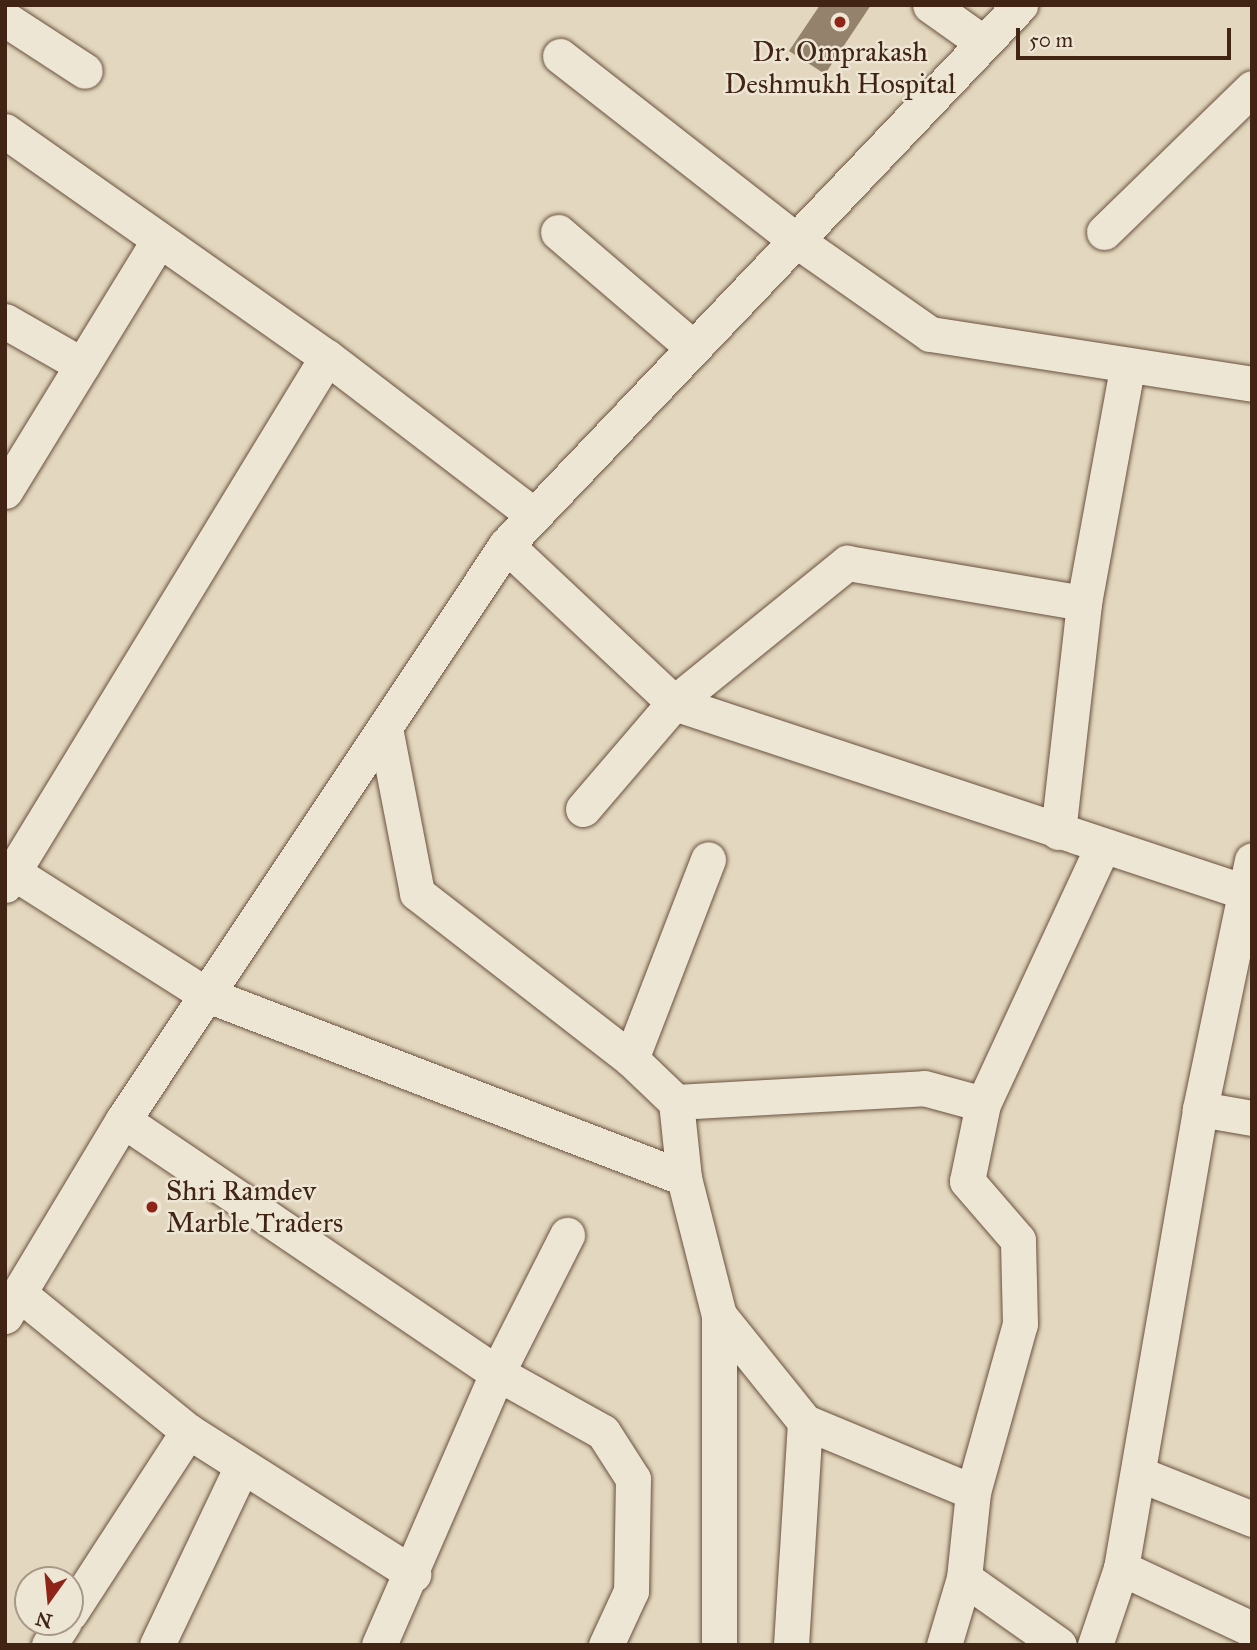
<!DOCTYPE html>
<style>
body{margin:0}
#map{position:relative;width:1257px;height:1650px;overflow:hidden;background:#e3d8bf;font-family:"IM FELL Great Primer",serif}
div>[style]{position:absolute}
.building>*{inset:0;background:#95826c}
.roads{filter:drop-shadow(0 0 2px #6a513e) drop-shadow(0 0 2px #6a513e)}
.minor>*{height:35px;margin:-17.5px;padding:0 17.5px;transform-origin:17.5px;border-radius:17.5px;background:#ede6d5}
.dots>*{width:19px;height:19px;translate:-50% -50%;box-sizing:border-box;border:4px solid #ede6d5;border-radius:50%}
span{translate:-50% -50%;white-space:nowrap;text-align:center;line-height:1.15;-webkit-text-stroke:5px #ede6d5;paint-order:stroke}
.poi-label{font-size:28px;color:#412413}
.left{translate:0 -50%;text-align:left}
.frame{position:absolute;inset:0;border:7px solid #412413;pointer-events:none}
.north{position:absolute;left:14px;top:1566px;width:70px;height:70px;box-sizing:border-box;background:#ede6d5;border:2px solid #a89887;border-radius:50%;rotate:195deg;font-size:19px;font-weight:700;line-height:28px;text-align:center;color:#412413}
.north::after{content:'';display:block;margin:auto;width:24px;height:32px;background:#8f2418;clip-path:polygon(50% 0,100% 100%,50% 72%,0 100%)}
.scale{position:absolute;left:1016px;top:28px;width:215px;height:32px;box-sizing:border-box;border:4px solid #412413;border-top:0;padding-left:9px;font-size:21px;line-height:24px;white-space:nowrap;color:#412413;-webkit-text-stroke:5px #ede6d5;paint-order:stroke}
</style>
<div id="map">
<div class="building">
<div style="clip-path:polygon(820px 5px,871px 5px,825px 74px,789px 51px)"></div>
</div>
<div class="roads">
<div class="minor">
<div style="left:930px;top:5px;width:64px;rotate:35.4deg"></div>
<div style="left:5px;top:19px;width:95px;rotate:33deg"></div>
<div style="left:560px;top:56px;width:296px;rotate:38deg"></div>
<div style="left:793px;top:238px;width:167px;rotate:35deg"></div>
<div style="left:930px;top:334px;width:326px;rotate:8.8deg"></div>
<div style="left:5px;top:131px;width:393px;rotate:35.1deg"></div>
<div style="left:327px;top:357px;width:260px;rotate:37.4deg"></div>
<div style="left:558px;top:232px;width:177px;rotate:40.6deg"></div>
<div style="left:1104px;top:232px;width:206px;rotate:-44.2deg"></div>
<div style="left:5px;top:321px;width:89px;rotate:29.7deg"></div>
<div style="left:5px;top:491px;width:294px;rotate:-58.5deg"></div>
<div style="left:506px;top:545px;width:231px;rotate:43.2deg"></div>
<div style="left:674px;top:703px;width:601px;rotate:18.31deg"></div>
<div style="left:385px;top:728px;width:168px;rotate:79deg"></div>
<div style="left:417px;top:893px;width:271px;rotate:37.8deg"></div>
<div style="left:631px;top:1059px;width:62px;rotate:43.7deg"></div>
<div style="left:676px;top:1102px;width:76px;rotate:84deg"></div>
<div style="left:684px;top:1178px;width:141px;rotate:75.7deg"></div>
<div style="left:719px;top:1315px;width:137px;rotate:51.2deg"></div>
<div style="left:805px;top:1422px;width:182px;rotate:22.6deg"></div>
<div style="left:583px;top:809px;width:140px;rotate:-49.4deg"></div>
<div style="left:674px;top:703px;width:223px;rotate:-39deg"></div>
<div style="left:847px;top:563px;width:240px;rotate:9.6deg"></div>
<div style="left:1058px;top:832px;width:230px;rotate:-83.5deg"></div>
<div style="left:1084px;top:603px;width:239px;rotate:-79.6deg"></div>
<div style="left:5px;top:867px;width:237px;rotate:32.4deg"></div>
<div style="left:205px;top:994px;width:513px;rotate:21.01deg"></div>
<div style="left:5px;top:885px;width:618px;rotate:-58.62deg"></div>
<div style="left:631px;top:1059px;width:214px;rotate:-68.9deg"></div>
<div style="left:676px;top:1102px;width:248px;rotate:-3.2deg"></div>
<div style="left:924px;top:1088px;width:61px;rotate:15.2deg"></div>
<div style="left:1200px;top:1109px;width:53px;rotate:9.8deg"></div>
<div style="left:123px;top:1120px;width:452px;rotate:34.1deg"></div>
<div style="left:497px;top:1373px;width:121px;rotate:29.1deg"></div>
<div style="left:603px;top:1432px;width:56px;rotate:57.4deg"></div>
<div style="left:633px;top:1479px;width:112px;rotate:91deg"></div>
<div style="left:631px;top:1591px;width:60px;rotate:114.8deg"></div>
<div style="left:21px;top:1295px;width:215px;rotate:39.2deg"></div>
<div style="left:188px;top:1431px;width:267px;rotate:32.4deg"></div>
<div style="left:719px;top:1315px;width:330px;rotate:90deg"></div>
<div style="left:5px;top:1316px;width:229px;rotate:-59deg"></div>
<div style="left:123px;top:1120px;width:691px;rotate:-56.33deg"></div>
<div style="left:506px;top:545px;width:746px;rotate:-46.41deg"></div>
<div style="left:1139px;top:1474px;width:122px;rotate:21.7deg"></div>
<div style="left:1121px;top:1568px;width:145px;rotate:25deg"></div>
<div style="left:964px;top:1578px;width:116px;rotate:35.2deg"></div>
<div style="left:70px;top:1613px;width:217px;rotate:-57deg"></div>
<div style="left:49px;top:1645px;width:27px;rotate:-57deg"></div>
<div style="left:157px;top:1645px;width:198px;rotate:-64.6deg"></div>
<div style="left:379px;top:1645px;width:296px;rotate:-66.5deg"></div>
<div style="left:497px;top:1373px;width:155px;rotate:-63.1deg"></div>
<div style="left:791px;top:1645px;width:223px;rotate:-86.4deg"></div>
<div style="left:944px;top:1645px;width:70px;rotate:-73.4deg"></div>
<div style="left:964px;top:1578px;width:86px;rotate:-84deg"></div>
<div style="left:973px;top:1492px;width:174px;rotate:-74.4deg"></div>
<div style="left:1020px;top:1324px;width:84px;rotate:-91.4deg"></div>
<div style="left:1018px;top:1240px;width:78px;rotate:-130.8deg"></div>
<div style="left:967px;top:1181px;width:79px;rotate:-78.3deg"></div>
<div style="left:983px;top:1104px;width:282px;rotate:-65.1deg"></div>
<div style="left:1095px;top:1645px;width:81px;rotate:-71.3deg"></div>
<div style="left:1121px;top:1568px;width:466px;rotate:-80.2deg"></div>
<div style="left:1200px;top:1109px;width:254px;rotate:-78.2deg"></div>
</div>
</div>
<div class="dots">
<div style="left:840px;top:22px;background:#8f2418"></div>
<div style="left:152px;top:1207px;background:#8f2418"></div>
</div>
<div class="poi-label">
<span style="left:840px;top:68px">Dr. Omprakash<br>Deshmukh Hospital</span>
<span class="left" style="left:166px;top:1207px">Shri Ramdev<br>Marble Traders</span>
</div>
<div class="frame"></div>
<div class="north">N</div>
<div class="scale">50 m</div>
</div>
